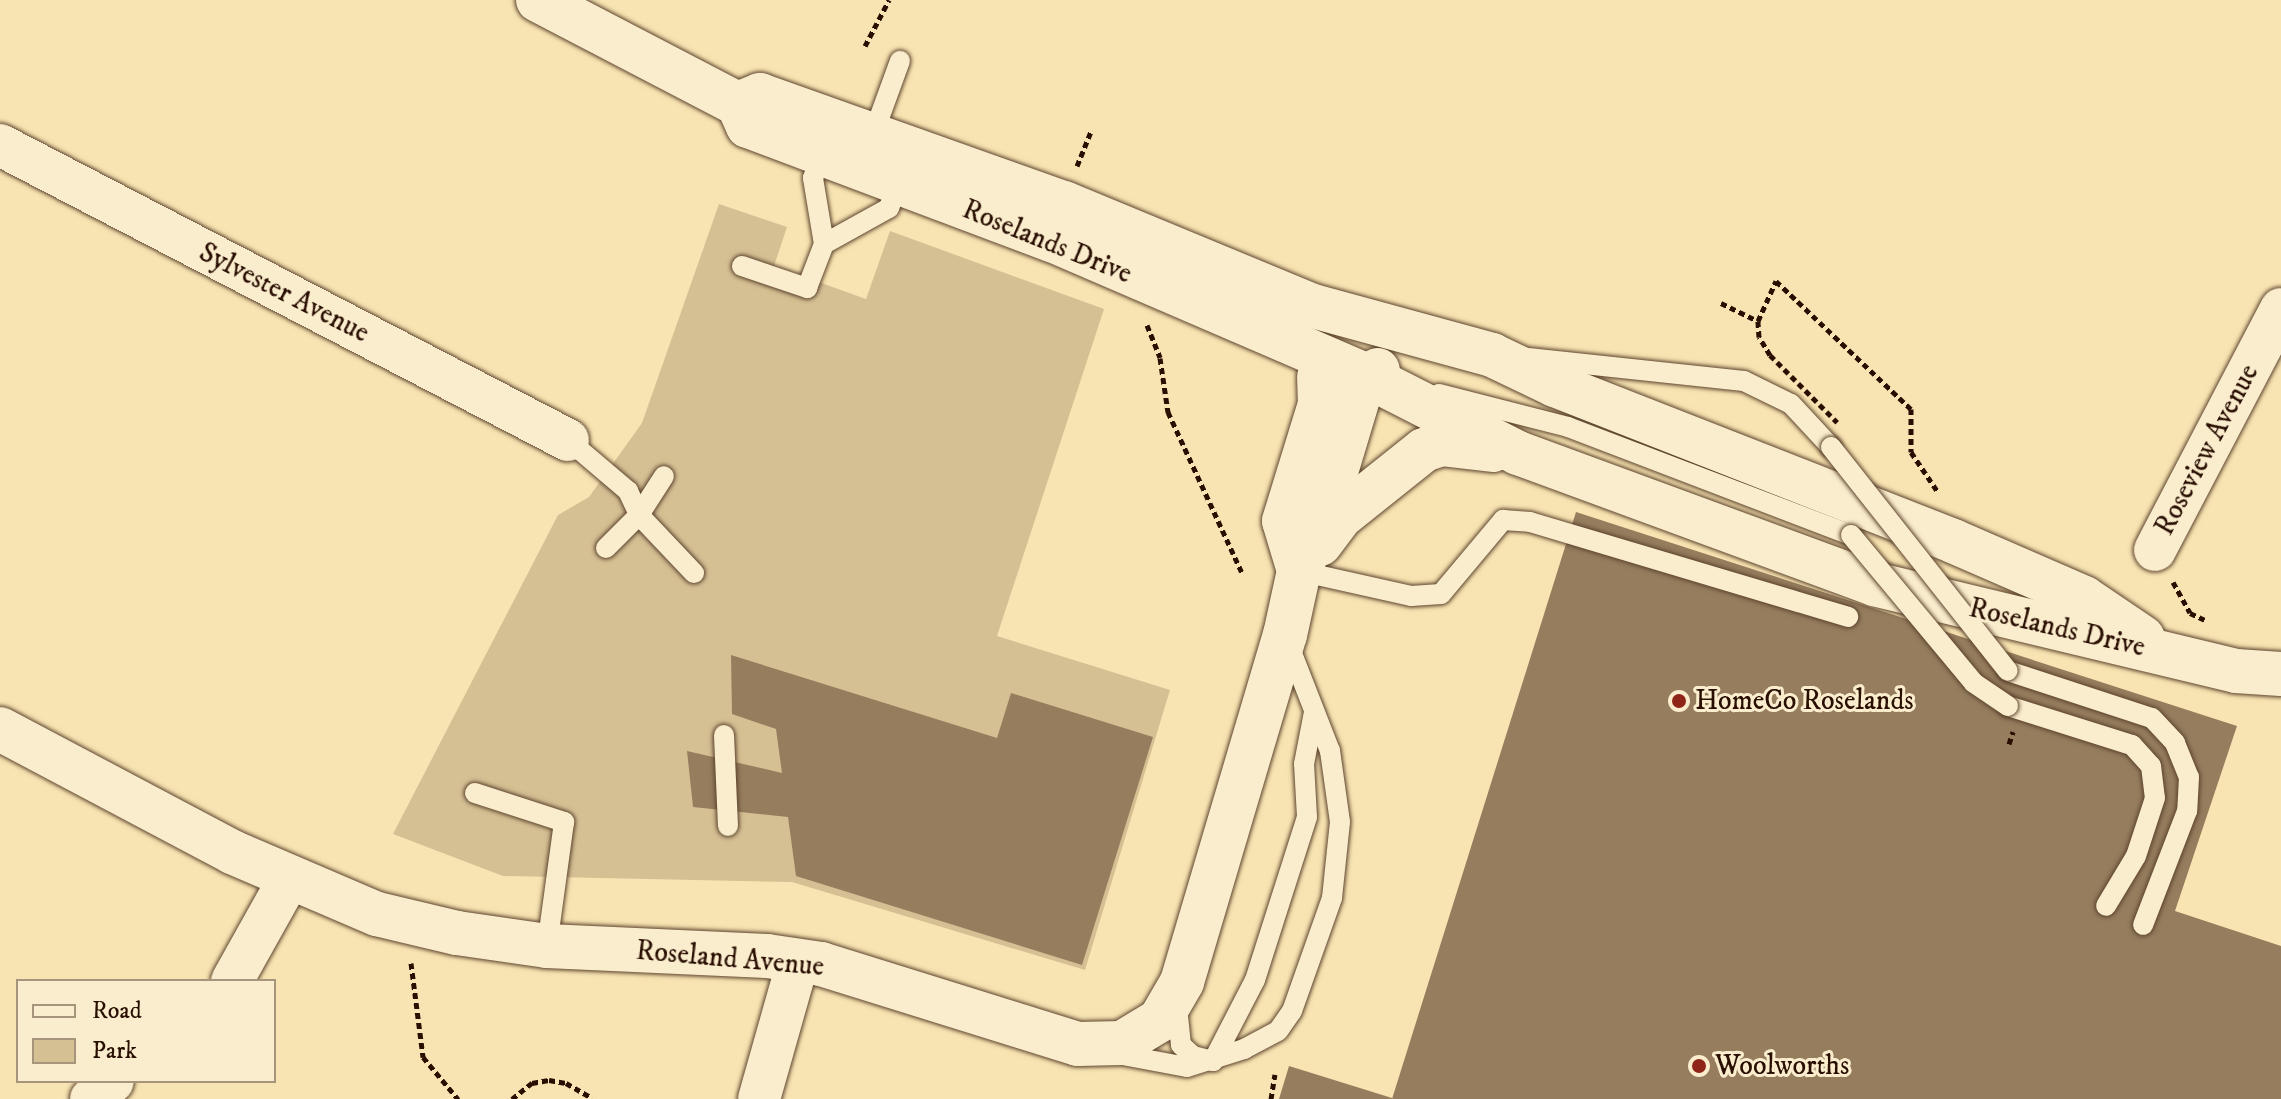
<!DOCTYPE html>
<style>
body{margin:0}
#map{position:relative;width:2281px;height:1099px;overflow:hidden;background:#f8e4b2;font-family:"IM FELL DW Pica",serif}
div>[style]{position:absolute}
.green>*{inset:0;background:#d5c094}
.building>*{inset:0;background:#957d5e}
.path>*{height:5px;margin-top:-2.5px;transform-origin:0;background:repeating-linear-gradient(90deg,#290e02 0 6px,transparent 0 10px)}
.roads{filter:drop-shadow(0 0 2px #5d442e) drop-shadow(0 0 2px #5d442e)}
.lane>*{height:20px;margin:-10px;padding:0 10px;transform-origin:10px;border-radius:10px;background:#faedcd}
.street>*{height:42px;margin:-21px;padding:0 21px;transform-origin:21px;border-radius:21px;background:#faedcd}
.secondary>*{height:44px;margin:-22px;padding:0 22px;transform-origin:22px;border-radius:22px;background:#faedcd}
.path-bridge>*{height:5px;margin-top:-2.5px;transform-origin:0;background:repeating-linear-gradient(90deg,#290e02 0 6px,transparent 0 10px)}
.bridges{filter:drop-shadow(0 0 2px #5d442e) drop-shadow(0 0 2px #5d442e)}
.lane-bridge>*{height:20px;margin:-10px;padding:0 10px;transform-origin:10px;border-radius:10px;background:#faedcd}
.dots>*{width:22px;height:22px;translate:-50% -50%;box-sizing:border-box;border:4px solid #faedcd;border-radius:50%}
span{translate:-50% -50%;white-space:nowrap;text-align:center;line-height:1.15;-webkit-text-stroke:6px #faedcd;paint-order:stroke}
.street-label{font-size:28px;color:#290e02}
.poi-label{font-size:28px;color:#290e02}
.left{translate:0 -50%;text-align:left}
.legend{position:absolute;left:16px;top:979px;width:260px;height:104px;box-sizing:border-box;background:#faedcd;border:2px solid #a6947c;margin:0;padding:10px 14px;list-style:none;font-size:24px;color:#290e02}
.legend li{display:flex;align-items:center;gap:16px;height:40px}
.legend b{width:40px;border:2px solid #a6947c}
</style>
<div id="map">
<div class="green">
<div style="clip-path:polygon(719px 204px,787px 227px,774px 266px,866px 299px,890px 231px,1104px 309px,997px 636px,1170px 690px,1085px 970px,792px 882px,503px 876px,393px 834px,558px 515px,589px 497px,642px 423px)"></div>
</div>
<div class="building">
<div style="clip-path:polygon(1576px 512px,2237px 726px,2175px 911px,2281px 946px,2281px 1099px,1392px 1099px)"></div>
<div style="clip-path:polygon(731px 655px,997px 738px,1011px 693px,1153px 737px,1082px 965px,796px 876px,788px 817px,693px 807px,687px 751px,782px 773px,776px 729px,732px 714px)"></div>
<div style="clip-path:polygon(1289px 1066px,1392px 1098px,1392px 1099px,1279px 1099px)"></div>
</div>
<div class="path">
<div style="left:865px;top:46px;width:52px;rotate:-62.4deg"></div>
<div style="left:1077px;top:166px;width:38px;rotate:-68deg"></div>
<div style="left:1721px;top:303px;width:41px;rotate:25.9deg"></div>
<div style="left:1147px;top:325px;width:35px;rotate:68deg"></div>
<div style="left:1160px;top:358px;width:55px;rotate:81.6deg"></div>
<div style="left:1168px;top:412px;width:177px;rotate:65.3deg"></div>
<div style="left:1770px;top:355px;width:21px;rotate:-121deg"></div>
<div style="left:1759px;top:337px;width:16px;rotate:-94deg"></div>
<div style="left:1758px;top:321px;width:44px;rotate:-65.8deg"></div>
<div style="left:1776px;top:281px;width:186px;rotate:43.5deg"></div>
<div style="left:1911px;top:409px;width:43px;rotate:90deg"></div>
<div style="left:1911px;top:452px;width:48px;rotate:56deg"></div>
<div style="left:2173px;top:582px;width:35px;rotate:61deg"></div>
<div style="left:2190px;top:613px;width:19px;rotate:25deg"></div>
<div style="left:2009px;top:744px;width:13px;rotate:-72deg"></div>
<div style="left:411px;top:963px;width:95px;rotate:82.7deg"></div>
<div style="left:423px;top:1057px;width:55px;rotate:50.2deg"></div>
<div style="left:512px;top:1099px;width:26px;rotate:-39deg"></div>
<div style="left:532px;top:1083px;width:17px;rotate:-10deg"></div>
<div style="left:549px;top:1080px;width:17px;rotate:10deg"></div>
<div style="left:566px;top:1083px;width:30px;rotate:30deg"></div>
<div style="left:1271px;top:1099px;width:25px;rotate:-81deg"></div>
</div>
<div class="roads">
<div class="lane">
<div style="left:873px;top:135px;width:79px;rotate:-70deg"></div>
<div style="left:824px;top:244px;width:74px;rotate:-29deg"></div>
<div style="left:889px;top:208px;width:27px;rotate:-70deg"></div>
<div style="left:742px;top:266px;width:69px;rotate:18.7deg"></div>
<div style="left:807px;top:288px;width:47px;rotate:-68.9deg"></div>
<div style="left:824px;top:244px;width:67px;rotate:-99.5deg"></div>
<div style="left:813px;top:178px;width:26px;rotate:-69deg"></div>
<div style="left:1528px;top:358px;width:217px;rotate:6.1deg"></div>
<div style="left:1744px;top:381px;width:52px;rotate:26.1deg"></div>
<div style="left:1791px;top:404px;width:59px;rotate:47.1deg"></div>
<div style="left:1439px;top:394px;width:133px;rotate:14.3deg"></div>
<div style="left:1568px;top:427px;width:303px;rotate:20.9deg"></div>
<div style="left:568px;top:440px;width:79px;rotate:40.4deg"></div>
<div style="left:628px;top:491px;width:26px;rotate:65deg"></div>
<div style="left:639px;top:515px;width:80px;rotate:46.5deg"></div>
<div style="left:606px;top:548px;width:47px;rotate:-45deg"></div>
<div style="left:639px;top:515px;width:46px;rotate:-57.3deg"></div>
<div style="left:1299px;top:571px;width:115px;rotate:12.6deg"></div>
<div style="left:1411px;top:596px;width:30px;rotate:-4deg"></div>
<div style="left:1441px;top:594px;width:97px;rotate:-50deg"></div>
<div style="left:1503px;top:520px;width:27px;rotate:4deg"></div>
<div style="left:1530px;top:522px;width:332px;rotate:16.6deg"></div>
<div style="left:2008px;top:671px;width:151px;rotate:18.1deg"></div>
<div style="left:2152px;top:718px;width:34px;rotate:47deg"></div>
<div style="left:2175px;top:743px;width:37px;rotate:68deg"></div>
<div style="left:2189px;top:777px;width:34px;rotate:93deg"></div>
<div style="left:2187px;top:811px;width:122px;rotate:111.1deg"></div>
<div style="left:2008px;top:706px;width:130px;rotate:17.5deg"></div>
<div style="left:2132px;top:745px;width:28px;rotate:48deg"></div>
<div style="left:2151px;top:766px;width:32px;rotate:83deg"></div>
<div style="left:2155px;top:798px;width:61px;rotate:108.1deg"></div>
<div style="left:2136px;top:856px;width:58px;rotate:121deg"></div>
<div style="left:724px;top:735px;width:91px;rotate:87.5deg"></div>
<div style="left:475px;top:793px;width:94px;rotate:18deg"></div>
<div style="left:564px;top:822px;width:125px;rotate:97.8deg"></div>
<div style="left:1177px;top:1007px;width:38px;rotate:84deg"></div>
<div style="left:1181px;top:1045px;width:16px;rotate:43deg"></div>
<div style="left:1193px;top:1056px;width:21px;rotate:14deg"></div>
<div style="left:1112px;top:1053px;width:76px;rotate:10.6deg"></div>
<div style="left:1187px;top:1067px;width:60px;rotate:-17.5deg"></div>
<div style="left:1244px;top:1049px;width:38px;rotate:-28deg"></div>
<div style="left:1278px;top:1031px;width:24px;rotate:-55deg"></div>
<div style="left:1292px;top:1011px;width:120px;rotate:-70.5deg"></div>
<div style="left:1332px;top:898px;width:76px;rotate:-84deg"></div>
<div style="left:1340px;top:822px;width:72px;rotate:-98deg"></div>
<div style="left:1330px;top:751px;width:113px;rotate:-111.3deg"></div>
<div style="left:1213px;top:1061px;width:91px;rotate:-62.6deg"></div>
<div style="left:1255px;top:980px;width:171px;rotate:-72.3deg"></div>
<div style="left:1307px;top:817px;width:53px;rotate:-93.2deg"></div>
<div style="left:1304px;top:764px;width:53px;rotate:-79.1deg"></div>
</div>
<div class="street">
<div style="left:0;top:145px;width:640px;rotate:27.45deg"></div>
<div style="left:2155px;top:550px;width:272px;rotate:-62.4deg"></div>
<div style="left:232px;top:981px;width:117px;rotate:-60.8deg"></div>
<div style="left:91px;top:1099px;width:28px;rotate:-39deg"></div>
<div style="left:759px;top:1099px;width:143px;rotate:-74.2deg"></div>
</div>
<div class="secondary">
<div style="left:538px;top:0;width:225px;rotate:27.5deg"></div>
<div style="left:738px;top:104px;width:24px;rotate:66deg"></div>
<div style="left:748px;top:126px;width:325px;rotate:20.6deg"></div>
<div style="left:1052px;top:240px;width:341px;rotate:23.3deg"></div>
<div style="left:1365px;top:375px;width:172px;rotate:27deg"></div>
<div style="left:1518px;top:453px;width:379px;rotate:20.2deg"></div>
<div style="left:1874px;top:584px;width:372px;rotate:13.5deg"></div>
<div style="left:2236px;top:671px;width:45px;rotate:3.8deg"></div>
<div style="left:738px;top:104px;width:24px;rotate:-22deg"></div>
<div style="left:760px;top:95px;width:323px;rotate:19.6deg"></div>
<div style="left:1064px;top:203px;width:269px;rotate:22.5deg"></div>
<div style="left:1313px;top:306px;width:186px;rotate:15.3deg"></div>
<div style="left:1492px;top:355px;width:70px;rotate:25.5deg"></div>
<div style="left:1555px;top:385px;width:427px;rotate:21.4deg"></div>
<div style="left:1953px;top:541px;width:143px;rotate:23.5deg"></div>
<div style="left:2084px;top:598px;width:71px;rotate:34.1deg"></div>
<div style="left:1320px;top:404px;width:67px;rotate:-30.4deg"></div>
<div style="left:1320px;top:544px;width:34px;rotate:-53deg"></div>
<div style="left:1340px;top:517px;width:107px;rotate:-38.6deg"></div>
<div style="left:1424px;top:450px;width:18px;rotate:-19deg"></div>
<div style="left:1441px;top:444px;width:52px;rotate:6.6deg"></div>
<div style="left:1299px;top:571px;width:52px;rotate:-106.7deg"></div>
<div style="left:1284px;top:521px;width:122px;rotate:-72.9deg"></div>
<div style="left:1320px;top:404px;width:27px;rotate:-92deg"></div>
<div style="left:0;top:729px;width:263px;rotate:27.9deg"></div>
<div style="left:232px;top:852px;width:158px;rotate:23.2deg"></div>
<div style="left:377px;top:914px;width:82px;rotate:13.4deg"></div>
<div style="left:457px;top:933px;width:91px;rotate:8.2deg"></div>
<div style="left:547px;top:946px;width:220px;rotate:2.6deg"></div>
<div style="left:767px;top:956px;width:55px;rotate:8.4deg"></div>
<div style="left:821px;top:964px;width:269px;rotate:17.3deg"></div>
<div style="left:1078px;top:1044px;width:44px;rotate:-1.3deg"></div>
<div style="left:1122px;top:1043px;width:44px;rotate:-31.2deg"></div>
<div style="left:1160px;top:1020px;width:44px;rotate:-59.9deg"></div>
<div style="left:1182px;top:982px;width:362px;rotate:-73.5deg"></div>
<div style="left:1285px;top:635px;width:66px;rotate:-77.7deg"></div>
<div style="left:1299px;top:571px;width:54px;rotate:-65.8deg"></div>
<div style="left:1321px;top:522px;width:153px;rotate:-73.3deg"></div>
</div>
</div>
<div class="path-bridge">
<div style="left:1770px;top:355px;width:95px;rotate:45deg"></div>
</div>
<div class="bridges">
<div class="lane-bridge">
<div style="left:1831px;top:447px;width:285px;rotate:51.7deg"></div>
<div style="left:1851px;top:535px;width:192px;rotate:50.3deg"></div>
<div style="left:1974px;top:683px;width:41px;rotate:34.1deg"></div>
</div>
</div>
<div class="dots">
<div style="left:1679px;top:701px;background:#8f2418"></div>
<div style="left:1699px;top:1066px;background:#8f2418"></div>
</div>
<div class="street-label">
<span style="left:1047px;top:242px;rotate:22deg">Roselands Drive</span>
<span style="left:284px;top:293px;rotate:27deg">Sylvester Avenue</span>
<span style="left:2207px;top:450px;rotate:-62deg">Roseview Avenue</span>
<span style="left:2057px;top:628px;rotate:13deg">Roselands Drive</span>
<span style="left:730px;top:959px;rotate:5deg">Roseland Avenue</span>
</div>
<div class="poi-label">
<span class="left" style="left:1695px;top:701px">HomeCo Roselands</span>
<span class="left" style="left:1715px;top:1066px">Woolworths</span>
</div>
<ul class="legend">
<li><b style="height:10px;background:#faedcd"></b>Road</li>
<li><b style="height:22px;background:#d5c094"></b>Park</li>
</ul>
</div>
